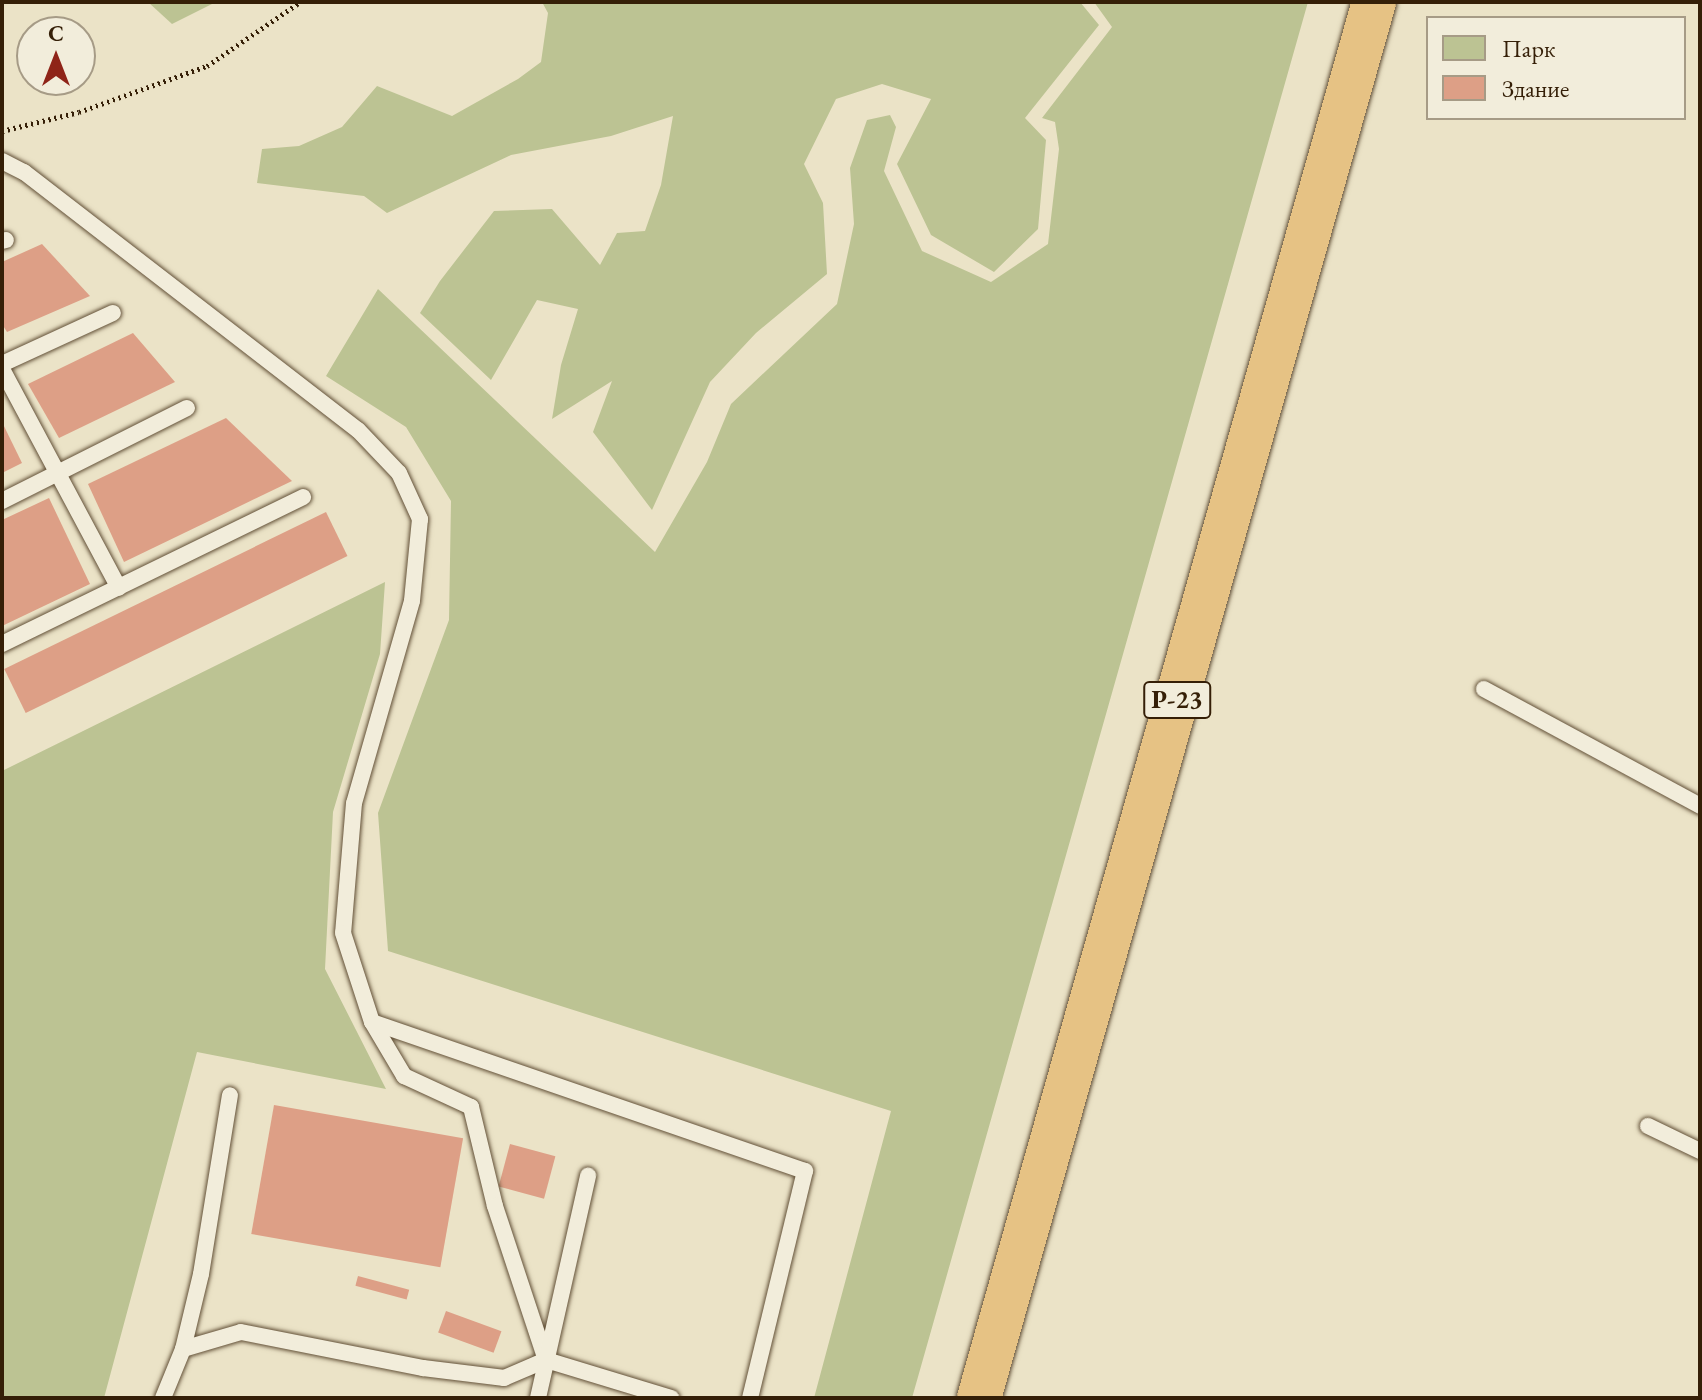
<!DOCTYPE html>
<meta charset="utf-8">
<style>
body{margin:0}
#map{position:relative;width:1702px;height:1400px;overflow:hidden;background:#ebe3c7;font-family:"EB Garamond",serif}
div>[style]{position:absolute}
.green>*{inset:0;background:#bcc393}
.building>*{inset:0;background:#dd9f86;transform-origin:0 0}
.path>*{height:5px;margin-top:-2.5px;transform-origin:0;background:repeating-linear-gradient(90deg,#351f07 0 2px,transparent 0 6px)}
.roads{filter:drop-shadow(0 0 2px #625037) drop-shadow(0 0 2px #625037)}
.service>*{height:16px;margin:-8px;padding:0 8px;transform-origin:8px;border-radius:8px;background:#f2eddb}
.trunk>*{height:44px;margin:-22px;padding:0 22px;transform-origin:22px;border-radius:22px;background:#e6c284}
span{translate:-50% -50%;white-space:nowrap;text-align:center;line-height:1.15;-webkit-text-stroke:6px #f2eddb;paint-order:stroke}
.shield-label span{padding:2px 6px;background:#f2eddb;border:2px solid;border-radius:6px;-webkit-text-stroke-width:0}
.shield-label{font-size:26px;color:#351f07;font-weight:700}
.frame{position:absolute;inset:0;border:4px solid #351f07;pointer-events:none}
.legend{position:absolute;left:1426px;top:16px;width:260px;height:104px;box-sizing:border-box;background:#f2eddb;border:2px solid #a69b86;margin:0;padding:10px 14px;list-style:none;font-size:24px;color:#351f07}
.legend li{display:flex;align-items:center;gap:16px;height:40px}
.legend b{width:40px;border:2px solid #a69b86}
.north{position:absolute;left:16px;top:16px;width:80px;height:80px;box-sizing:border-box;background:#f2eddb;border:2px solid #a69b86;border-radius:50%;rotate:0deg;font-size:22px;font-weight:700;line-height:32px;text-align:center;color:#351f07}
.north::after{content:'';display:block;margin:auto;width:28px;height:36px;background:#8f2418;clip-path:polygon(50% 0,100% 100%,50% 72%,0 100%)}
</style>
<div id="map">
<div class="green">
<div style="clip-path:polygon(148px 2px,216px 2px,172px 24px)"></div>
<div style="clip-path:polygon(542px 2px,1080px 2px,1099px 25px,1025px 118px,1046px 140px,1038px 229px,994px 272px,931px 235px,897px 164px,931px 99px,882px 84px,836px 99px,804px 164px,823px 203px,827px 274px,756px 333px,710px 382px,652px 510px,593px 432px,612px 381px,552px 419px,561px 365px,578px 309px,537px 300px,491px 380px,420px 313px,440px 281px,494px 211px,552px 209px,600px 265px,617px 233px,645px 231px,661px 185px,673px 116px,611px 136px,511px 155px,387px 213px,364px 196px,257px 183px,262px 149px,299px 146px,342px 127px,377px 86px,452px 116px,518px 79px,541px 62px,548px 13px)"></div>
<div style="clip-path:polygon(1094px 2px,1308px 2px,912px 1398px,814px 1398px,891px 1111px,388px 951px,378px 813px,449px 620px,451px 501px,406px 427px,326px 376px,378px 289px,655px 552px,707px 462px,731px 404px,837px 304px,854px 224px,850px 168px,867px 120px,890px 115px,896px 127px,884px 171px,922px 251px,991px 282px,1048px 244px,1059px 149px,1055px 122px,1042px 118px,1112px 27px)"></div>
<div style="clip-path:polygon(385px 582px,380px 654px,333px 812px,325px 969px,386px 1089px,197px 1052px,104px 1398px,2px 1398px,2px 771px)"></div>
</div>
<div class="building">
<div style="clip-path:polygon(42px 244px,90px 296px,7px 332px,2px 324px,2px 262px)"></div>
<div style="clip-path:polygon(133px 333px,175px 382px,59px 438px,28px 384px)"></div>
<div style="clip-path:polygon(226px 418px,292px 481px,124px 562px,88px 484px)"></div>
<div style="clip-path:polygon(2px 422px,22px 463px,2px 473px)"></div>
<div style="clip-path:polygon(49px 498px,90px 584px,2px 626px,2px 520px)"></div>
<div style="left:326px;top:512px;width:49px;height:358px;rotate:64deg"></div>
<div style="left:274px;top:1105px;width:192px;height:131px;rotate:10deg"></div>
<div style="left:510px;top:1144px;width:47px;height:44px;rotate:15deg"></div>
<div style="left:358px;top:1276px;width:53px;height:10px;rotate:15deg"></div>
<div style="left:446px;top:1311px;width:59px;height:23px;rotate:20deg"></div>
</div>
<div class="path">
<div style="left:2px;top:131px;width:79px;rotate:-13.9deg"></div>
<div style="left:79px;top:112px;width:136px;rotate:-19.8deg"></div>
<div style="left:207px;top:66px;width:113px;rotate:-34.5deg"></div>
</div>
<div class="roads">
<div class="service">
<div style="left:2px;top:161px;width:25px;rotate:27deg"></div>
<div style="left:24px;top:172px;width:422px;rotate:37.7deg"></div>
<div style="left:358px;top:430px;width:59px;rotate:46.4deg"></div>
<div style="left:399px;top:473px;width:51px;rotate:65.5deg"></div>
<div style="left:420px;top:519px;width:82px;rotate:95.6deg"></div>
<div style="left:412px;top:601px;width:210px;rotate:106deg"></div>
<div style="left:354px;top:803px;width:130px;rotate:94.8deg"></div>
<div style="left:343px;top:933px;width:94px;rotate:72deg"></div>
<div style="left:372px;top:1022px;width:63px;rotate:59.3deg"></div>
<div style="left:404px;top:1076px;width:74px;rotate:24.8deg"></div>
<div style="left:471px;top:1107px;width:102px;rotate:76.4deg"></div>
<div style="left:495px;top:1206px;width:162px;rotate:71.7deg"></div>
<div style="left:546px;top:1360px;width:131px;rotate:16.9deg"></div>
<div style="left:2px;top:241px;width:4px;rotate:-14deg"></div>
<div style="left:2px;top:364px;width:122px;rotate:-24.7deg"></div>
<div style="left:2px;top:369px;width:248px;rotate:61.9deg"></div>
<div style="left:2px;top:501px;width:207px;rotate:-26.7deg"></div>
<div style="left:2px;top:644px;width:335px;rotate:-26deg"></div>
<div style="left:1484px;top:689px;width:246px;rotate:28.4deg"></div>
<div style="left:372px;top:1022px;width:458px;rotate:19deg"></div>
<div style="left:805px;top:1171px;width:234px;rotate:103.6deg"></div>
<div style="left:1648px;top:1126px;width:58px;rotate:25.7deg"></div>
<div style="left:183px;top:1349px;width:60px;rotate:-16.3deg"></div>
<div style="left:241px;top:1332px;width:186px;rotate:11.2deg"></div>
<div style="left:423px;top:1368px;width:82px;rotate:7deg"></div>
<div style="left:504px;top:1378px;width:46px;rotate:-23.2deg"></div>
<div style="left:163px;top:1398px;width:53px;rotate:-67.8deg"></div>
<div style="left:183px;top:1349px;width:77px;rotate:-76.5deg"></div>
<div style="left:201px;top:1274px;width:181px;rotate:-80.8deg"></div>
<div style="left:538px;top:1398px;width:228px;rotate:-77.3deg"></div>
</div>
<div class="trunk">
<div style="left:979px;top:1398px;width:1451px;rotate:-74.2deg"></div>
</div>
</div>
<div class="shield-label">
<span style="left:1177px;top:700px">Р-23</span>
</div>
<div class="frame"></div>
<ul class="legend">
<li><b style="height:22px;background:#bcc393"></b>Парк</li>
<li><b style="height:22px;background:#dd9f86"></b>Здание</li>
</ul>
<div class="north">С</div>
</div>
